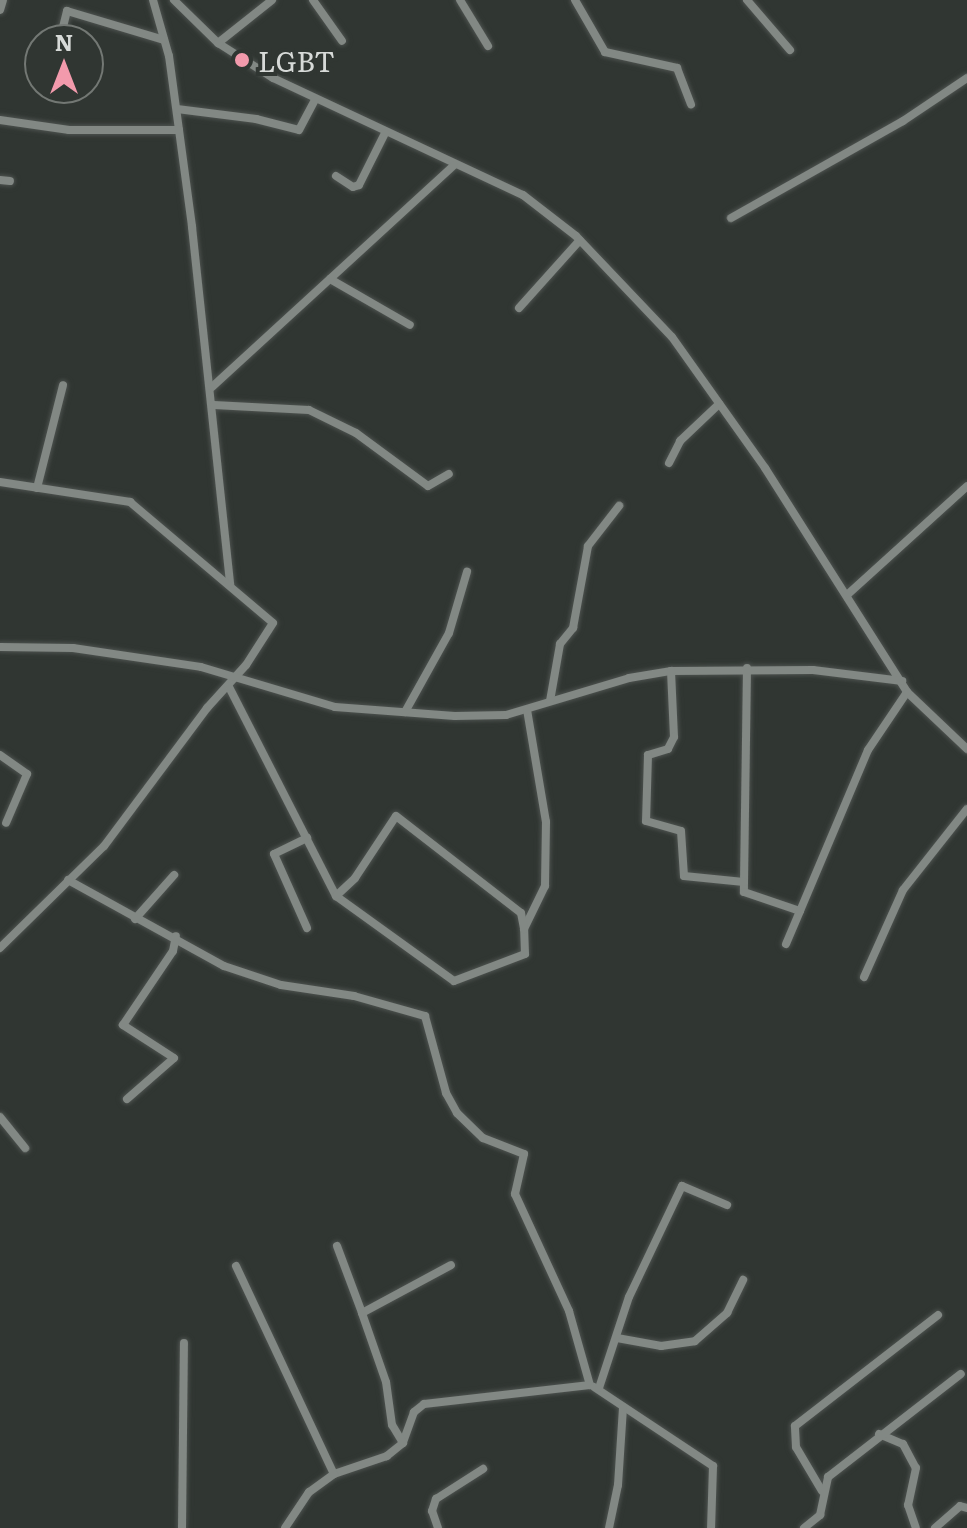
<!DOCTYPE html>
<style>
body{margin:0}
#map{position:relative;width:967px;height:1528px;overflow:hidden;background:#303632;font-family:Literata,serif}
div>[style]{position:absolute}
.roads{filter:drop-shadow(0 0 2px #4d524f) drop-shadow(0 0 2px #4d524f)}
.minor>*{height:8px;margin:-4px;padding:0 4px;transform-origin:4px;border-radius:4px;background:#828884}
.dots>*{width:22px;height:22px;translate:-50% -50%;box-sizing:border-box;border:4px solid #303632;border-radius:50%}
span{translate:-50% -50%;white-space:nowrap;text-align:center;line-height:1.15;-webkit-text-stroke:8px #303632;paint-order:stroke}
.poi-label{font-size:28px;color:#d7dad8}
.left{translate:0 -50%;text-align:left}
.north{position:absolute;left:24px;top:24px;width:80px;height:80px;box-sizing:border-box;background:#303632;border:2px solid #737874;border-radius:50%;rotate:0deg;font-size:22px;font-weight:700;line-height:32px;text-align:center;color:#d7dad8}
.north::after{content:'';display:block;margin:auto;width:28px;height:36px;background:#f29aac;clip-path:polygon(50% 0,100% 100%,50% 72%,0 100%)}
</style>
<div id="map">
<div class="roads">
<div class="minor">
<div style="left:153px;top:0;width:58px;rotate:74.1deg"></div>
<div style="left:169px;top:56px;width:173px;rotate:82.3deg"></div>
<div style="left:192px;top:227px;width:360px;rotate:83.9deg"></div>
<div style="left:174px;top:0;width:62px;rotate:44.3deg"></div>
<div style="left:218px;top:43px;width:65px;rotate:32.5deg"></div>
<div style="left:273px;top:78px;width:276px;rotate:25.1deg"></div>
<div style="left:523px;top:195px;width:67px;rotate:37.7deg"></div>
<div style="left:576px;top:236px;width:139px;rotate:46.5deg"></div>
<div style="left:672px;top:337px;width:161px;rotate:54.6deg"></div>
<div style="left:765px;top:468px;width:265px;rotate:57.6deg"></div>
<div style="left:907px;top:692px;width:83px;rotate:43.5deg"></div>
<div style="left:313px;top:0;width:50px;rotate:54.7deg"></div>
<div style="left:460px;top:0;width:54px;rotate:58.7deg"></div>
<div style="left:575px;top:0;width:60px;rotate:60deg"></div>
<div style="left:605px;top:52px;width:74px;rotate:12.5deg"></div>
<div style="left:677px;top:68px;width:39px;rotate:69deg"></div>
<div style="left:747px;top:0;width:66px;rotate:49.3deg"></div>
<div style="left:0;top:10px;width:10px;rotate:-73deg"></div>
<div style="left:60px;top:39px;width:29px;rotate:-76deg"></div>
<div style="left:67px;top:11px;width:101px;rotate:16.6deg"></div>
<div style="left:218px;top:43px;width:69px;rotate:-38.5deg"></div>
<div style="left:177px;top:109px;width:80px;rotate:7.2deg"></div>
<div style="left:256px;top:119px;width:44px;rotate:14.3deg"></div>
<div style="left:299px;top:130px;width:34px;rotate:-62deg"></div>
<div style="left:0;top:120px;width:70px;rotate:8.2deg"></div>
<div style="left:69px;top:130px;width:110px"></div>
<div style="left:336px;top:176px;width:20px;rotate:33deg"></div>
<div style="left:353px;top:187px;width:6px;rotate:-18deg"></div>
<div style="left:359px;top:185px;width:58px;rotate:-63.4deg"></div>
<div style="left:0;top:180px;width:10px;rotate:6deg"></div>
<div style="left:731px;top:218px;width:197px;rotate:-29.4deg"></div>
<div style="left:903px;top:121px;width:77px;rotate:-33.9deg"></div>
<div style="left:330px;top:279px;width:92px;rotate:29.9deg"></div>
<div style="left:519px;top:308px;width:91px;rotate:-48.1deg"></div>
<div style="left:212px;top:387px;width:328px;rotate:-42.5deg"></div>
<div style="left:214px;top:405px;width:95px;rotate:3deg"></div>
<div style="left:309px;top:410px;width:52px;rotate:26.1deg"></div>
<div style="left:356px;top:433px;width:89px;rotate:36.4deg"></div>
<div style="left:428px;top:486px;width:24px;rotate:-30deg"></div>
<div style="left:669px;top:463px;width:25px;rotate:-63deg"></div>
<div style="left:680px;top:441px;width:54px;rotate:-43.5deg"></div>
<div style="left:0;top:482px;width:132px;rotate:8.7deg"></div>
<div style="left:130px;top:502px;width:187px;rotate:40.2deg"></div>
<div style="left:273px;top:623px;width:50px;rotate:122.7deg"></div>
<div style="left:246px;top:665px;width:58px;rotate:132.2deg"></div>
<div style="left:207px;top:708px;width:172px;rotate:126.7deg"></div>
<div style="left:104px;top:846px;width:146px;rotate:135.6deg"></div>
<div style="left:37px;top:488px;width:106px;rotate:-75.8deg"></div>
<div style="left:847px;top:595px;width:162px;rotate:-42.2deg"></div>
<div style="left:0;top:647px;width:73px;rotate:0.8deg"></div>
<div style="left:73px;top:648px;width:129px;rotate:8.4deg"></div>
<div style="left:201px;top:667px;width:140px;rotate:16.6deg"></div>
<div style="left:335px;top:707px;width:120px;rotate:4.3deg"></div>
<div style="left:455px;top:716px;width:51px;rotate:-1.1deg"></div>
<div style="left:506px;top:715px;width:128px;rotate:-16.7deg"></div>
<div style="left:629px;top:678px;width:43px;rotate:-9.5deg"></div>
<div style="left:671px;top:671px;width:142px;rotate:-0.4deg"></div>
<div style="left:813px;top:670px;width:90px;rotate:7deg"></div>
<div style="left:747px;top:668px;width:224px;rotate:90.8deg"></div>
<div style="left:744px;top:892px;width:59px;rotate:18.7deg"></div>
<div style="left:800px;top:911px;width:175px;rotate:-67.1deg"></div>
<div style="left:868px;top:750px;width:70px;rotate:-56.1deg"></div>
<div style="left:671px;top:671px;width:66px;rotate:87.4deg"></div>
<div style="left:674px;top:737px;width:13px;rotate:117deg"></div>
<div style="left:668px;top:749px;width:21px;rotate:163deg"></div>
<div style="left:648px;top:755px;width:66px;rotate:91.7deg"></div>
<div style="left:646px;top:821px;width:36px;rotate:16deg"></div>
<div style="left:681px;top:831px;width:45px;rotate:86.2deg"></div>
<div style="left:684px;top:876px;width:60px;rotate:5.7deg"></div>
<div style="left:229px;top:687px;width:235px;rotate:62.9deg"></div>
<div style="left:336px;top:896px;width:145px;rotate:35.8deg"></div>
<div style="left:454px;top:981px;width:76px;rotate:-20.8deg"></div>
<div style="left:525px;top:954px;width:25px;rotate:-92deg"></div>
<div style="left:524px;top:929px;width:48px;rotate:-64deg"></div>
<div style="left:545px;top:886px;width:64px;rotate:-89.1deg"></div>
<div style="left:546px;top:822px;width:114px;rotate:-99.6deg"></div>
<div style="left:550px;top:701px;width:58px;rotate:-80deg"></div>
<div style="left:560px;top:644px;width:21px;rotate:-51deg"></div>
<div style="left:573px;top:628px;width:83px;rotate:-79.6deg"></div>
<div style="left:588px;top:546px;width:51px;rotate:-52.2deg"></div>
<div style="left:405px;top:712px;width:90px;rotate:-60.9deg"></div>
<div style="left:449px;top:633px;width:64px;rotate:-73.6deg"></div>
<div style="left:0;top:755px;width:33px;rotate:35deg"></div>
<div style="left:27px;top:774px;width:53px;rotate:113.2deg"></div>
<div style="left:68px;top:880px;width:178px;rotate:28.9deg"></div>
<div style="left:224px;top:966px;width:60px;rotate:18.4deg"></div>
<div style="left:281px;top:985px;width:74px;rotate:8.6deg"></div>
<div style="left:354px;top:996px;width:74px;rotate:15.7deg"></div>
<div style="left:425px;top:1016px;width:80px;rotate:74.7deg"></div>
<div style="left:446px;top:1093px;width:23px;rotate:61deg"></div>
<div style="left:457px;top:1113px;width:36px;rotate:44deg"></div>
<div style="left:483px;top:1138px;width:44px;rotate:21.3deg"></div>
<div style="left:524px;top:1154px;width:41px;rotate:102.7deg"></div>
<div style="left:515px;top:1194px;width:129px;rotate:65.2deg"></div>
<div style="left:569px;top:1311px;width:77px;rotate:74.2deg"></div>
<div style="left:590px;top:1385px;width:167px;rotate:173.5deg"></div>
<div style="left:424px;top:1404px;width:13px;rotate:141deg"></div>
<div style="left:414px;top:1412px;width:33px;rotate:110deg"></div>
<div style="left:403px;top:1443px;width:21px;rotate:141deg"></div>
<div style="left:387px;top:1456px;width:56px;rotate:161.2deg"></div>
<div style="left:334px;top:1474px;width:31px;rotate:144deg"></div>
<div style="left:309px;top:1492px;width:43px;rotate:123.7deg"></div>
<div style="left:336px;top:896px;width:26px;rotate:-43deg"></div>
<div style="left:355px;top:878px;width:74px;rotate:-56.5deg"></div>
<div style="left:396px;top:816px;width:158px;rotate:37.8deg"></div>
<div style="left:521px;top:913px;width:16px;rotate:79deg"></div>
<div style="left:135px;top:919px;width:59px;rotate:-48.4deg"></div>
<div style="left:307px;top:928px;width:81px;rotate:-114deg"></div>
<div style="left:274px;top:854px;width:37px;rotate:-26deg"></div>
<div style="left:786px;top:944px;width:36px;rotate:-67deg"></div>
<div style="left:864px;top:977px;width:95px;rotate:-65.9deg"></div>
<div style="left:903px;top:890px;width:103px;rotate:-51.7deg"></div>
<div style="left:127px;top:1099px;width:62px;rotate:-41.1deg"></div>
<div style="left:174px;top:1058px;width:61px;rotate:-147.1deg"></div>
<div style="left:123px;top:1025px;width:89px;rotate:-56deg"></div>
<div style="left:173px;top:951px;width:15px;rotate:-79deg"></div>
<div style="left:0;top:1117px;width:40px;rotate:51deg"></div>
<div style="left:337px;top:1246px;width:72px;rotate:69.5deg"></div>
<div style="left:236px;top:1266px;width:230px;rotate:64.8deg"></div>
<div style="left:617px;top:1338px;width:45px;rotate:10.3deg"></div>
<div style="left:661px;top:1346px;width:34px;rotate:-8deg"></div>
<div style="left:695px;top:1341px;width:43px;rotate:-41.2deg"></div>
<div style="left:727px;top:1313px;width:37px;rotate:-64deg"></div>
<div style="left:594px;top:1387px;width:143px;rotate:33.6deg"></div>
<div style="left:713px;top:1466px;width:62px;rotate:91.8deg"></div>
<div style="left:599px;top:1388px;width:96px;rotate:-71.8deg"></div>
<div style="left:629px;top:1297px;width:123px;rotate:-64.5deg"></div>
<div style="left:682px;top:1186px;width:49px;rotate:22.9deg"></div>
<div style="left:879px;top:1434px;width:26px;rotate:23deg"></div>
<div style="left:903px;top:1444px;width:27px;rotate:62deg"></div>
<div style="left:916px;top:1468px;width:38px;rotate:102deg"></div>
<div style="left:908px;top:1505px;width:24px;rotate:71deg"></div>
<div style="left:403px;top:1443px;width:21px;rotate:-121deg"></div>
<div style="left:392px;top:1425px;width:43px;rotate:-97.9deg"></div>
<div style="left:386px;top:1382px;width:73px;rotate:-109.2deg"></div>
<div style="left:362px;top:1313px;width:101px;rotate:-28.3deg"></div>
<div style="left:822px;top:1491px;width:51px;rotate:-120.6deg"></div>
<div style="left:796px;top:1447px;width:21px;rotate:-93deg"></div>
<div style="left:795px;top:1426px;width:181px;rotate:-37.8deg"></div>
<div style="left:182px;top:1528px;width:185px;rotate:-89.4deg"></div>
<div style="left:438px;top:1528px;width:18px;rotate:-109deg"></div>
<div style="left:432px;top:1511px;width:13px;rotate:-72deg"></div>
<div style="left:436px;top:1499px;width:56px;rotate:-32.6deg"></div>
<div style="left:609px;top:1528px;width:44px;rotate:-78.2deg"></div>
<div style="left:618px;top:1485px;width:78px;rotate:-86.3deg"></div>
<div style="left:804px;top:1528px;width:21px;rotate:-39deg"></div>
<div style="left:820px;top:1515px;width:39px;rotate:-78deg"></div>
<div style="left:828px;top:1477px;width:168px;rotate:-37.8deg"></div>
<div style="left:935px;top:1528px;width:33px;rotate:-41deg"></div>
<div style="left:960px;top:1506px;width:7px;rotate:16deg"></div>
</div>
</div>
<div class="dots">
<div style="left:242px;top:60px;background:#f29aac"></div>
</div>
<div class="poi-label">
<span class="left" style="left:258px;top:60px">LGBT</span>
</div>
<div class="north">N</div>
</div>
